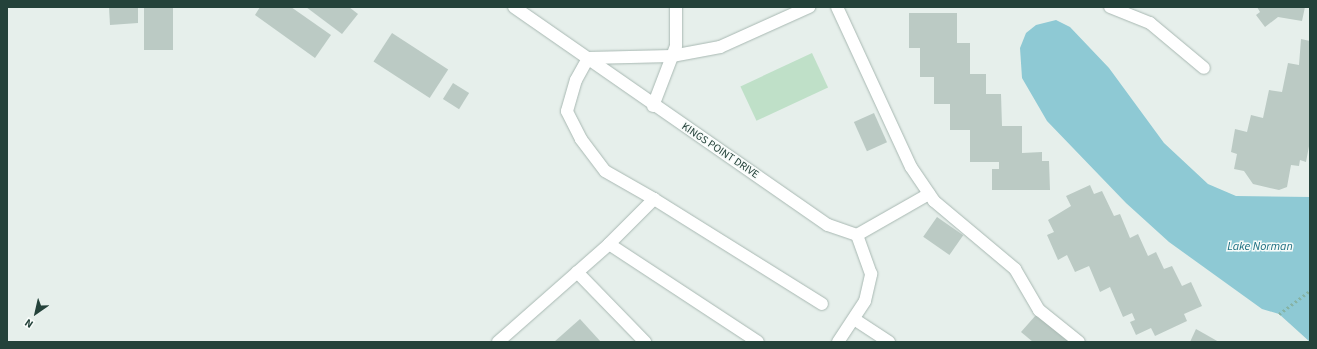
<!DOCTYPE html>
<style>
body{margin:0}
#map{position:relative;width:1317px;height:349px;overflow:hidden;background:#e6efeb;font-family:"Source Sans 3",sans-serif}
div>[style]{position:absolute}
.green>*{inset:0;background:#bfe0c8;transform-origin:0 0}
.water>*{inset:0;background:#8ec9d4}
.building>*{inset:0;background:#bbcac4;transform-origin:0 0}
.path>*{height:2.5px;margin-top:-1.25px;transform-origin:0;background:repeating-linear-gradient(90deg,#86b3a5 0 2px,transparent 0 5px)}
.roads{filter:drop-shadow(0 0 1px #a8b8b2) drop-shadow(0 0 1px #a8b8b2)}
.minor>*{height:12px;margin:-6px;padding:0 6px;transform-origin:6px;border-radius:6px;background:#fff}
span{translate:-50% -50%;white-space:nowrap;text-align:center;line-height:1.15;-webkit-text-stroke:3px #f7fbf9;paint-order:stroke}
.street-label{font-size:11px;color:#24423a}
.water-label{font-size:12px;color:#1c6f80;font-style:italic}
.frame{position:absolute;inset:0;border:8px solid #24423a;pointer-events:none}
.north{position:absolute;left:16px;top:293px;width:40px;height:40px;-webkit-text-stroke:3px #f7fbf9;paint-order:stroke;rotate:214deg;font-size:11px;font-weight:700;line-height:16px;text-align:center;color:#24423a}
.north::after{content:'';display:block;margin:auto;width:14px;height:18px;background:#24423a;clip-path:polygon(50% 0,100% 100%,50% 72%,0 100%)}
</style>
<div id="map">
<div class="green">
<div style="left:812px;top:53px;width:38px;height:79px;rotate:65deg"></div>
</div>
<div class="water">
<div style="clip-path:polygon(1056px 20px,1070px 27px,1109px 68px,1164px 143px,1208px 184px,1236px 196px,1310px 197px,1310px 342px,1279px 314px,1262px 309px,1169px 242px,1126px 203px,1047px 121px,1022px 78px,1020px 48px,1026px 33px,1036px 25px)"></div>
</div>
<div class="building">
<div style="clip-path:polygon(109px 7px,138px 7px,138px 23px,110px 25px)"></div>
<div style="left:144px;top:7px;width:29px;height:43px"></div>
<div style="clip-path:polygon(260px 7px,291px 7px,331px 35px,315px 58px,255px 15px)"></div>
<div style="clip-path:polygon(306px 7px,349px 7px,358px 14px,342px 34px)"></div>
<div style="clip-path:polygon(1257px 7px,1305px 7px,1302px 21px,1278px 17px,1265px 27px,1256px 15px,1260px 12px)"></div>
<div style="clip-path:polygon(909px 13px,957px 13px,957px 43px,970px 43px,970px 74px,986px 74px,986px 94px,1001px 94px,1002px 126px,1022px 126px,1022px 153px,1042px 152px,1042px 161px,1049px 161px,1050px 190px,992px 190px,992px 169px,999px 169px,999px 162px,970px 162px,970px 130px,950px 130px,950px 104px,934px 104px,934px 77px,920px 77px,920px 48px,909px 48px)"></div>
<div style="left:392px;top:33px;width:67px;height:34px;rotate:33deg"></div>
<div style="clip-path:polygon(1301px 39px,1310px 41px,1310px 141px,1306px 162px,1300px 160px,1299px 166px,1291px 165px,1287px 187px,1279px 190px,1253px 184px,1244px 171px,1234px 169px,1237px 154px,1231px 152px,1235px 129px,1247px 132px,1251px 115px,1263px 118px,1269px 90px,1282px 92px,1288px 63px,1299px 65px)"></div>
<div style="left:453px;top:83px;width:19px;height:19px;rotate:32deg"></div>
<div style="left:874px;top:113px;width:32px;height:22px;rotate:66deg"></div>
<div style="clip-path:polygon(1090px 185px,1094px 194px,1102px 191px,1114px 216px,1120px 214px,1130px 238px,1138px 234px,1148px 256px,1156px 252px,1164px 269px,1172px 266px,1182px 286px,1191px 282px,1202px 306px,1184px 314px,1187px 321px,1155px 336px,1151px 328px,1136px 335px,1130px 322px,1135px 320px,1132px 313px,1123px 317px,1110px 287px,1100px 292px,1089px 266px,1075px 272px,1067px 255px,1058px 260px,1047px 235px,1054px 232px,1048px 220px,1071px 206px,1066px 196px)"></div>
<div style="left:937px;top:217px;width:32px;height:24px;rotate:35deg"></div>
<div style="clip-path:polygon(1036px 315px,1069px 342px,1033px 342px,1021px 332px)"></div>
<div style="clip-path:polygon(580px 319px,601px 342px,554px 342px)"></div>
<div style="clip-path:polygon(1196px 329px,1219px 342px,1190px 342px)"></div>
</div>
<div class="path">
<div style="left:1279px;top:314px;width:39px;rotate:-37deg"></div>
</div>
<div class="roads">
<div class="minor">
<div style="left:514px;top:7px;width:382px;rotate:34.8deg"></div>
<div style="left:828px;top:225px;width:31px;rotate:19deg"></div>
<div style="left:837px;top:7px;width:176px;rotate:65.2deg"></div>
<div style="left:911px;top:167px;width:41px;rotate:55.9deg"></div>
<div style="left:934px;top:201px;width:106px;rotate:40deg"></div>
<div style="left:1015px;top:269px;width:48px;rotate:59.7deg"></div>
<div style="left:1039px;top:310px;width:51px;rotate:38.7deg"></div>
<div style="left:1110px;top:7px;width:43px;rotate:21.8deg"></div>
<div style="left:1150px;top:23px;width:70px;rotate:39.8deg"></div>
<div style="left:653px;top:106px;width:64px;rotate:-69deg"></div>
<div style="left:676px;top:46px;width:39px;rotate:-90deg"></div>
<div style="left:654px;top:199px;width:56px;rotate:-150.3deg"></div>
<div style="left:605px;top:171px;width:40px;rotate:-127deg"></div>
<div style="left:581px;top:139px;width:31px;rotate:-117deg"></div>
<div style="left:567px;top:111px;width:32px;rotate:-74deg"></div>
<div style="left:576px;top:80px;width:25px;rotate:-61deg"></div>
<div style="left:588px;top:58px;width:84px;rotate:-1.4deg"></div>
<div style="left:672px;top:56px;width:49px;rotate:-10.6deg"></div>
<div style="left:720px;top:47px;width:98px;rotate:-24.2deg"></div>
<div style="left:857px;top:235px;width:83px;rotate:-29.7deg"></div>
<div style="left:609px;top:244px;width:64px;rotate:-45deg"></div>
<div style="left:654px;top:199px;width:198px;rotate:32deg"></div>
<div style="left:577px;top:272px;width:98px;rotate:45.8deg"></div>
<div style="left:854px;top:319px;width:42px;rotate:33.3deg"></div>
<div style="left:498px;top:342px;width:148px;rotate:-41.4deg"></div>
<div style="left:609px;top:244px;width:178px;rotate:33.3deg"></div>
<div style="left:838px;top:342px;width:49px;rotate:-56.6deg"></div>
<div style="left:865px;top:301px;width:28px;rotate:-77deg"></div>
<div style="left:871px;top:274px;width:41px;rotate:-109.7deg"></div>
</div>
</div>
<div class="street-label">
<span style="left:720px;top:151px;rotate:34deg">KINGS POINT DRIVE</span>
</div>
<div class="water-label">
<span style="left:1260px;top:247px">Lake Norman</span>
</div>
<div class="frame"></div>
<div class="north">N</div>
</div>
